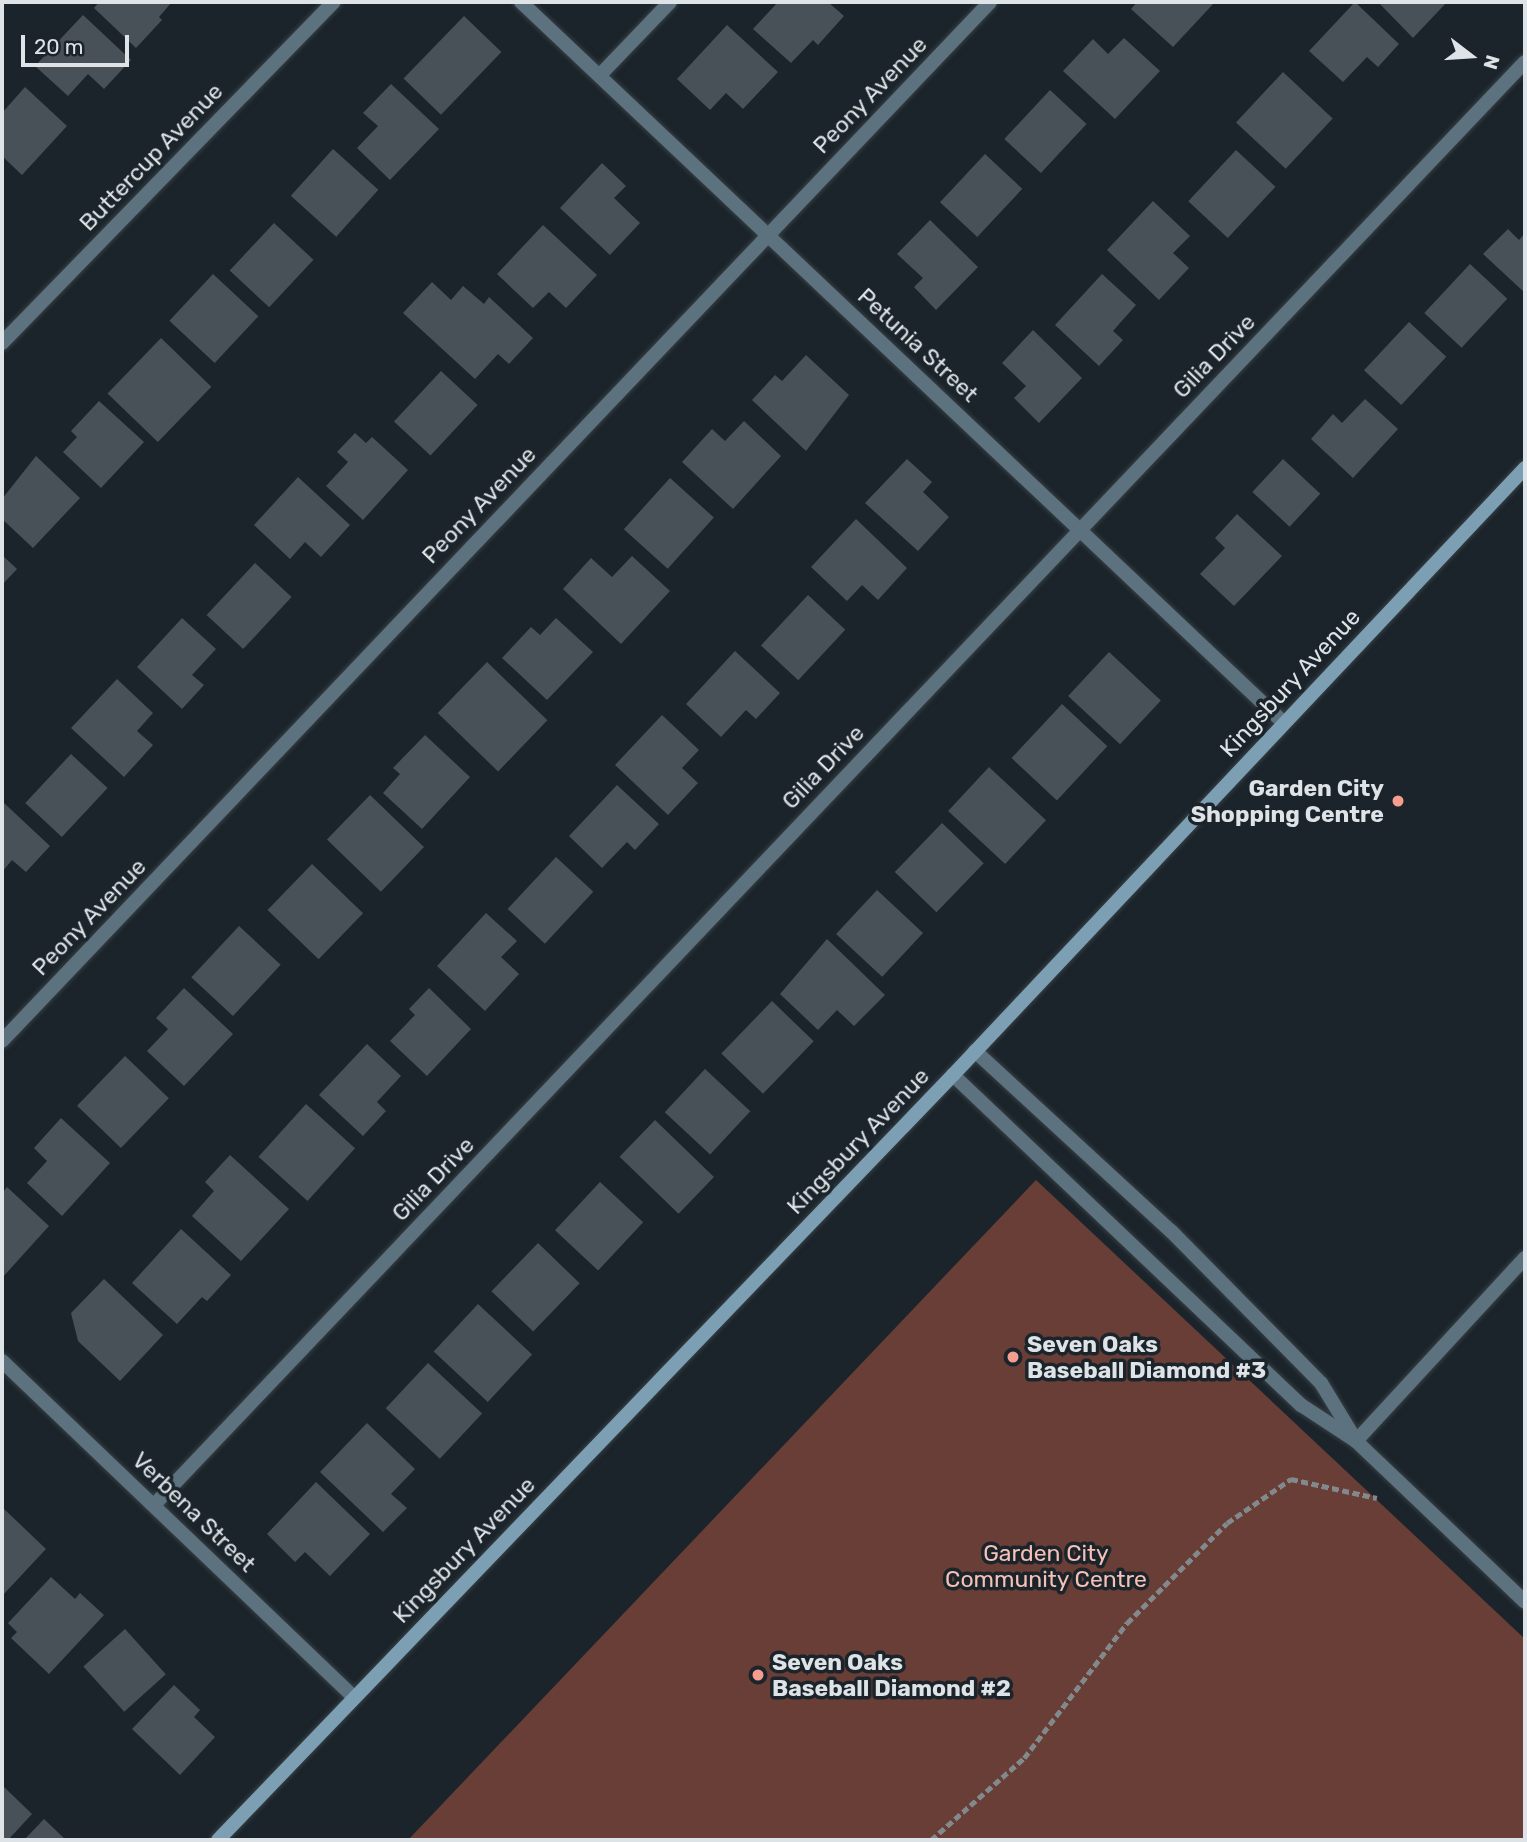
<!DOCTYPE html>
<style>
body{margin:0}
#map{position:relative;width:1527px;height:1842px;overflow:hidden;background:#1b242a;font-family:Rubik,sans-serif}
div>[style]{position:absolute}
.green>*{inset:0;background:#693e37}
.building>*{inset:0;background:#475157;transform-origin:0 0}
.path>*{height:4.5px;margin-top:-2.25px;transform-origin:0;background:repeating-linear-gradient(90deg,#81898d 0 7px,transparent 0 10.5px)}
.roads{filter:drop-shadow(0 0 2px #363f44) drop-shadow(0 0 2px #363f44)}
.lane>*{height:14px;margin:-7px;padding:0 7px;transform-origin:7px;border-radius:7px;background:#5d727f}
.street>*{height:14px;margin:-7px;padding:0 7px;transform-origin:7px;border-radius:7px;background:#5d727f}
.secondary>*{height:14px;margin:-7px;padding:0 7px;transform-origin:7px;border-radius:7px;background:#7d9fb4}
.dots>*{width:19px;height:19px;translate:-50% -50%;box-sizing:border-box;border:4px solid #1b242a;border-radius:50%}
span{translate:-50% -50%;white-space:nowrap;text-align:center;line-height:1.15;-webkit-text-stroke:7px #1b242a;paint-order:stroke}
.street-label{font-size:23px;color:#dde3e6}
.poi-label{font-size:23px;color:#dde3e6;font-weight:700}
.right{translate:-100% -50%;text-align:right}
.left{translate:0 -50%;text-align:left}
.park-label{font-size:23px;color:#f5c1b7}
.frame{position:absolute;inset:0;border:4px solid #dde3e6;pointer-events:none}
.north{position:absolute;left:1436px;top:21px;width:70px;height:70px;-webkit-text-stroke:5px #1b242a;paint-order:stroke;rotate:107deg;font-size:19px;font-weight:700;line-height:28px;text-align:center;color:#dde3e6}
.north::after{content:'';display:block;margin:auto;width:24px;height:32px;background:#dde3e6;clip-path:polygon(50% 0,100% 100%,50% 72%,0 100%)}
.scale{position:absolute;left:21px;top:35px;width:108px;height:32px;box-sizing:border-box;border:4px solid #dde3e6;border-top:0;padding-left:9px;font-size:21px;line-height:24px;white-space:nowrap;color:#dde3e6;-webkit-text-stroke:5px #1b242a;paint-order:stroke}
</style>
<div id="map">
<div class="green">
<div style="clip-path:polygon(1036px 1180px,1525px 1639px,1525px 1840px,408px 1840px)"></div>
</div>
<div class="building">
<div style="clip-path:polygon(99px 2px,172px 2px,159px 17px,162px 20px,136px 48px,94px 8px)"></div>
<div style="clip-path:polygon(778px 2px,828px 2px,844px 16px,818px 45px,813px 40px,791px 63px,753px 29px)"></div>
<div style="clip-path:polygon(1137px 2px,1215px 2px,1173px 47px,1131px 9px)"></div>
<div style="clip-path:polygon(1355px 2px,1399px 44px,1378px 67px,1367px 57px,1343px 82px,1309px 51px)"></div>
<div style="clip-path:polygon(1378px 2px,1447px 2px,1413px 38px)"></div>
<div style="clip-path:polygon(83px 15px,131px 60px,104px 89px,88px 74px,68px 96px,35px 66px)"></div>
<div style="left:464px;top:16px;width:52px;height:87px;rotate:44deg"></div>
<div style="clip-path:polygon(727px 25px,778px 72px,743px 109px,726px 93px,710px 110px,677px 79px)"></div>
<div style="clip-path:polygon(1124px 38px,1160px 71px,1115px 119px,1063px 71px,1093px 39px,1108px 54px)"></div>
<div style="left:1283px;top:72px;width:68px;height:69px;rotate:43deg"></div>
<div style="clip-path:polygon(391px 84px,439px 129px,390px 180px,357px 148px,378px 126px,363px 113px)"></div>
<div style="clip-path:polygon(25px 87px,67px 126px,22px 175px,2px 156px,2px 113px)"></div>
<div style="left:1050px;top:90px;width:50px;height:67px;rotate:43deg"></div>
<div style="left:333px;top:149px;width:61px;height:63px;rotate:42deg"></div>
<div style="left:1236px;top:150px;width:54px;height:70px;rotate:43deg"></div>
<div style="left:985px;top:154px;width:51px;height:66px;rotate:43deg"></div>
<div style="clip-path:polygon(602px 163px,626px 186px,614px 198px,640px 223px,610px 255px,560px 208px)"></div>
<div style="clip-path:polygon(1153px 201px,1190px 236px,1173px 253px,1189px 268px,1159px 300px,1107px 250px)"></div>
<div style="clip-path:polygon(930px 220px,978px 267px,936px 310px,914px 287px,923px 278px,897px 254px)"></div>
<div style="left:274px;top:223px;width:54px;height:65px;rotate:43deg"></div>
<div style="clip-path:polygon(543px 225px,597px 275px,566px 308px,549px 292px,533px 308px,497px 274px)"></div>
<div style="clip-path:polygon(1508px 229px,1519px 240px,1525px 233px,1525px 293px,1483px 254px)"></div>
<div style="left:1470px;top:264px;width:51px;height:67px;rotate:43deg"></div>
<div style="left:213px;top:274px;width:62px;height:64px;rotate:43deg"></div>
<div style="clip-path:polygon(1102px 274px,1136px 305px,1113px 331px,1123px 340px,1099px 366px,1055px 325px)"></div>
<div style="clip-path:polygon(432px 282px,451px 300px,463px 286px,484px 304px,489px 297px,533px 338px,509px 364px,498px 354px,475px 379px,403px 313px)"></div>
<div style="left:1409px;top:322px;width:51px;height:66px;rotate:43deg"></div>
<div style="clip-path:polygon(1033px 330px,1082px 378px,1039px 423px,1014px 398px,1026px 386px,1002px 363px)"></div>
<div style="left:161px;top:338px;width:70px;height:77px;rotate:44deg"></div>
<div style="clip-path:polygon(806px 355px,849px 395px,806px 451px,752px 400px,775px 375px,782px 381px)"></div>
<div style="left:441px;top:371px;width:50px;height:69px;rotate:43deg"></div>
<div style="clip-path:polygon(1365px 399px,1398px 429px,1353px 478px,1311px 439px,1333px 414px,1342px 423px)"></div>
<div style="clip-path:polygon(99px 401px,144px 442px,101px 488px,63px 452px,77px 437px,71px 431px)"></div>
<div style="clip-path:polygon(744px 421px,781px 456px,733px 509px,682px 462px,712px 429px,725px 441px)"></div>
<div style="clip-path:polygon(355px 433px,366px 443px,372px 437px,408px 470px,363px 520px,326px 486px,348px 462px,337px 452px)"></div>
<div style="clip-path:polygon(36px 456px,80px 498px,33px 548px,2px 519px,2px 499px)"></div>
<div style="clip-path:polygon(907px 459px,932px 482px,923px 492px,949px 517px,918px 551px,865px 503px)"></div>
<div style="left:1283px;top:459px;width:51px;height:45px;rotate:43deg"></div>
<div style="clip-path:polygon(298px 477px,350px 525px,321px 557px,305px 542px,290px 559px,254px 525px)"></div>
<div style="left:670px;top:478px;width:59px;height:69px;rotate:42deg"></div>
<div style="clip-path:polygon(1237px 514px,1282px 556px,1234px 606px,1200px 574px,1225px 548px,1215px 538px)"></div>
<div style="clip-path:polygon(856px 519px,907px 568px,878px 600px,862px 585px,847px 601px,811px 567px)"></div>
<div style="clip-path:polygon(2px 555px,17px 569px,2px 585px)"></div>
<div style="clip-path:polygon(632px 556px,670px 591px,621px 644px,563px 589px,591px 558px,612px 577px)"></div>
<div style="left:255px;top:563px;width:50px;height:71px;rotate:43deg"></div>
<div style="left:808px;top:595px;width:51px;height:69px;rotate:43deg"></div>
<div style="clip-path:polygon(182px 618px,216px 649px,192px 675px,204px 685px,182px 709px,137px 667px)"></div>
<div style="clip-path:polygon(556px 618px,593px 652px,547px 700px,502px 658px,531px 627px,540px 635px)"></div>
<div style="clip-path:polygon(735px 651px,780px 693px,756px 719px,746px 710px,721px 737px,686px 704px)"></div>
<div style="left:1109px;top:652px;width:71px;height:60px;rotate:43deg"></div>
<div style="left:487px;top:662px;width:84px;height:71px;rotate:44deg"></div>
<div style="clip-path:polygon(117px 679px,153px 713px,137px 731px,153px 745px,124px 777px,71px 728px)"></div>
<div style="left:1062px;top:704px;width:62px;height:74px;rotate:43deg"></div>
<div style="clip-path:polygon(662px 715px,699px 750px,682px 768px,698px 783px,668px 815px,615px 765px)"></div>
<div style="clip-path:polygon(425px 735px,470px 777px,422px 829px,383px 793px,400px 774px,393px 768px)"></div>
<div style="left:71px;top:754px;width:50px;height:67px;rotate:43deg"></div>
<div style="left:989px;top:767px;width:78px;height:60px;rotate:43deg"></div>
<div style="clip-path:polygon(617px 785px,659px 824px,635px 850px,627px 842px,602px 868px,569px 836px)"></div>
<div style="left:370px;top:795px;width:75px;height:62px;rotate:44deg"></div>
<div style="clip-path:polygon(4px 803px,50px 846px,26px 872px,12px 860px,2px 872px)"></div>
<div style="left:942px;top:823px;width:58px;height:68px;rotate:44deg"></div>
<div style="left:556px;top:857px;width:51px;height:71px;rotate:43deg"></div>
<div style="left:312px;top:864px;width:71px;height:64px;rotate:44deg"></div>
<div style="left:877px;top:890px;width:63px;height:60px;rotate:43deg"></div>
<div style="clip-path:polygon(486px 913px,517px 941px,501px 957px,519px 974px,485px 1011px,437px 966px)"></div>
<div style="left:239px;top:926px;width:57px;height:70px;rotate:43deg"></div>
<div style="clip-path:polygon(827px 939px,885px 995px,854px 1026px,837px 1010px,818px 1030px,780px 994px)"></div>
<div style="clip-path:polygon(184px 988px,233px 1034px,184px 1086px,147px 1051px,168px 1029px,156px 1018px)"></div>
<div style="clip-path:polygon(429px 988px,471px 1029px,427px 1076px,390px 1041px,415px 1015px,409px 1009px)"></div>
<div style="left:772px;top:1001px;width:58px;height:73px;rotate:44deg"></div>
<div style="clip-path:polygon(367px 1044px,401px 1076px,377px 1102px,386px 1111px,363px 1136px,319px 1095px)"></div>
<div style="left:125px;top:1056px;width:61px;height:69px;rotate:44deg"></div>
<div style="left:705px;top:1069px;width:62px;height:59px;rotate:43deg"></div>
<div style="left:306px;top:1104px;width:66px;height:71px;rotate:42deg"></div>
<div style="clip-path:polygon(61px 1118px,110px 1163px,62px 1216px,27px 1183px,47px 1161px,34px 1148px)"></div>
<div style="left:655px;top:1120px;width:82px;height:51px;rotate:44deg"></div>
<div style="clip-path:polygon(230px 1155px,289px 1209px,241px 1261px,192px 1216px,214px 1191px,205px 1182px)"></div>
<div style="left:600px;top:1182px;width:59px;height:66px;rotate:43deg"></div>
<div style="clip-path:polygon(7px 1187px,49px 1226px,2px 1278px,2px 1193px)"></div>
<div style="clip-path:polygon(181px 1229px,231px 1275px,207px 1301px,202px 1297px,177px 1324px,132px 1283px)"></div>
<div style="left:538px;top:1243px;width:58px;height:67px;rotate:44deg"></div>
<div style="clip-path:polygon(104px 1279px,163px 1335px,120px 1381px,78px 1341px,71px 1313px)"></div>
<div style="left:478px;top:1304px;width:74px;height:65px;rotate:43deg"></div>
<div style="left:428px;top:1363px;width:74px;height:62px;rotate:43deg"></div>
<div style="clip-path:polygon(367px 1423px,415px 1469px,391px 1494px,407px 1508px,383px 1532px,320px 1472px)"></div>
<div style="clip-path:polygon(316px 1482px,370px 1534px,330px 1576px,305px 1552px,295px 1562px,267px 1534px)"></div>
<div style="clip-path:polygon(2px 1507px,46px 1549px,2px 1596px)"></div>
<div style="clip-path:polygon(51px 1577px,75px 1599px,80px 1593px,104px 1615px,49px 1674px,11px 1638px,17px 1632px,8px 1623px)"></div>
<div style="left:125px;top:1629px;width:61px;height:56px;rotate:48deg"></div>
<div style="clip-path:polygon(174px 1685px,200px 1710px,194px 1717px,215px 1737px,180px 1775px,132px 1729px)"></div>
<div style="clip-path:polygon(2px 1785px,32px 1814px,8px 1840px,2px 1840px)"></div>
<div style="clip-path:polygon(44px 1819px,66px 1840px,24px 1840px)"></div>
</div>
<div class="path">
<div style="left:931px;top:1840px;width:124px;rotate:-41.4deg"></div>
<div style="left:1024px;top:1758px;width:170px;rotate:-52.7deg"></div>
<div style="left:1127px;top:1623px;width:141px;rotate:-45deg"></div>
<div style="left:1227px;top:1523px;width:78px;rotate:-34.5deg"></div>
<div style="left:1291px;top:1479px;width:88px;rotate:12.5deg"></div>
</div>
<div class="roads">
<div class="lane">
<div style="left:600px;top:75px;width:101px;rotate:-46.2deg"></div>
<div style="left:975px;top:1051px;width:266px;rotate:42.6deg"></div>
<div style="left:1171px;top:1231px;width:214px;rotate:45.4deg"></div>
<div style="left:1321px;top:1383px;width:63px;rotate:58.6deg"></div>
<div style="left:953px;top:1075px;width:480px;rotate:43.5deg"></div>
<div style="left:1301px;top:1405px;width:66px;rotate:33.2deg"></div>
<div style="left:1356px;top:1441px;width:233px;rotate:43.6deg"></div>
<div style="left:1356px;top:1441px;width:249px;rotate:-47.3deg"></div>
</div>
<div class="street">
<div style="left:521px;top:2px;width:1048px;rotate:43.38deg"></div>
<div style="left:2px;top:343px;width:476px;rotate:-45.8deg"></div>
<div style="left:2px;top:1041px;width:1434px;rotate:-46.44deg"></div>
<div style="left:2px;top:1361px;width:487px;rotate:43.7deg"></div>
<div style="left:154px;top:1505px;width:1990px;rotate:-46.47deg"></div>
</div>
<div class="secondary">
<div style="left:218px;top:1840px;width:1061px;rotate:-46.15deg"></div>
<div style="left:953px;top:1075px;width:834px;rotate:-46.7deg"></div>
</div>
</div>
<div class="dots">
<div style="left:1398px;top:801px;background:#f59d8e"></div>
<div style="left:1013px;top:1357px;background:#f59d8e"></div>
<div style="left:758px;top:1675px;background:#f59d8e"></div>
</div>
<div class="street-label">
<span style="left:870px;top:95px;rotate:-46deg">Peony Avenue</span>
<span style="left:151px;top:157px;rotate:-46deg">Buttercup Avenue</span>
<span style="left:918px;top:345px;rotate:43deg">Petunia Street</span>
<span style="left:1214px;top:356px;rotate:-46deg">Gilia Drive</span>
<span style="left:479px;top:505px;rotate:-46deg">Peony Avenue</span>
<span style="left:1290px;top:683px;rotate:-47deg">Kingsbury Avenue</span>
<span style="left:823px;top:767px;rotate:-46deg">Gilia Drive</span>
<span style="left:89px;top:917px;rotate:-46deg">Peony Avenue</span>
<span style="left:858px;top:1141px;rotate:-46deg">Kingsbury Avenue</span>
<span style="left:433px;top:1179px;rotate:-46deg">Gilia Drive</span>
<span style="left:194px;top:1512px;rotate:44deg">Verbena Street</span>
<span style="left:464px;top:1550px;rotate:-46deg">Kingsbury Avenue</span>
</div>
<div class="poi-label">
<span class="right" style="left:1384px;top:801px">Garden City<br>Shopping Centre</span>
<span class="left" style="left:1027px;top:1357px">Seven Oaks<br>Baseball Diamond #3</span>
<span class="left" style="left:772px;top:1675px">Seven Oaks<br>Baseball Diamond #2</span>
</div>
<div class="park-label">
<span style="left:1046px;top:1566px">Garden City<br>Community Centre</span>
</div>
<div class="frame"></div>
<div class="north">N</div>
<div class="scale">20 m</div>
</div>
